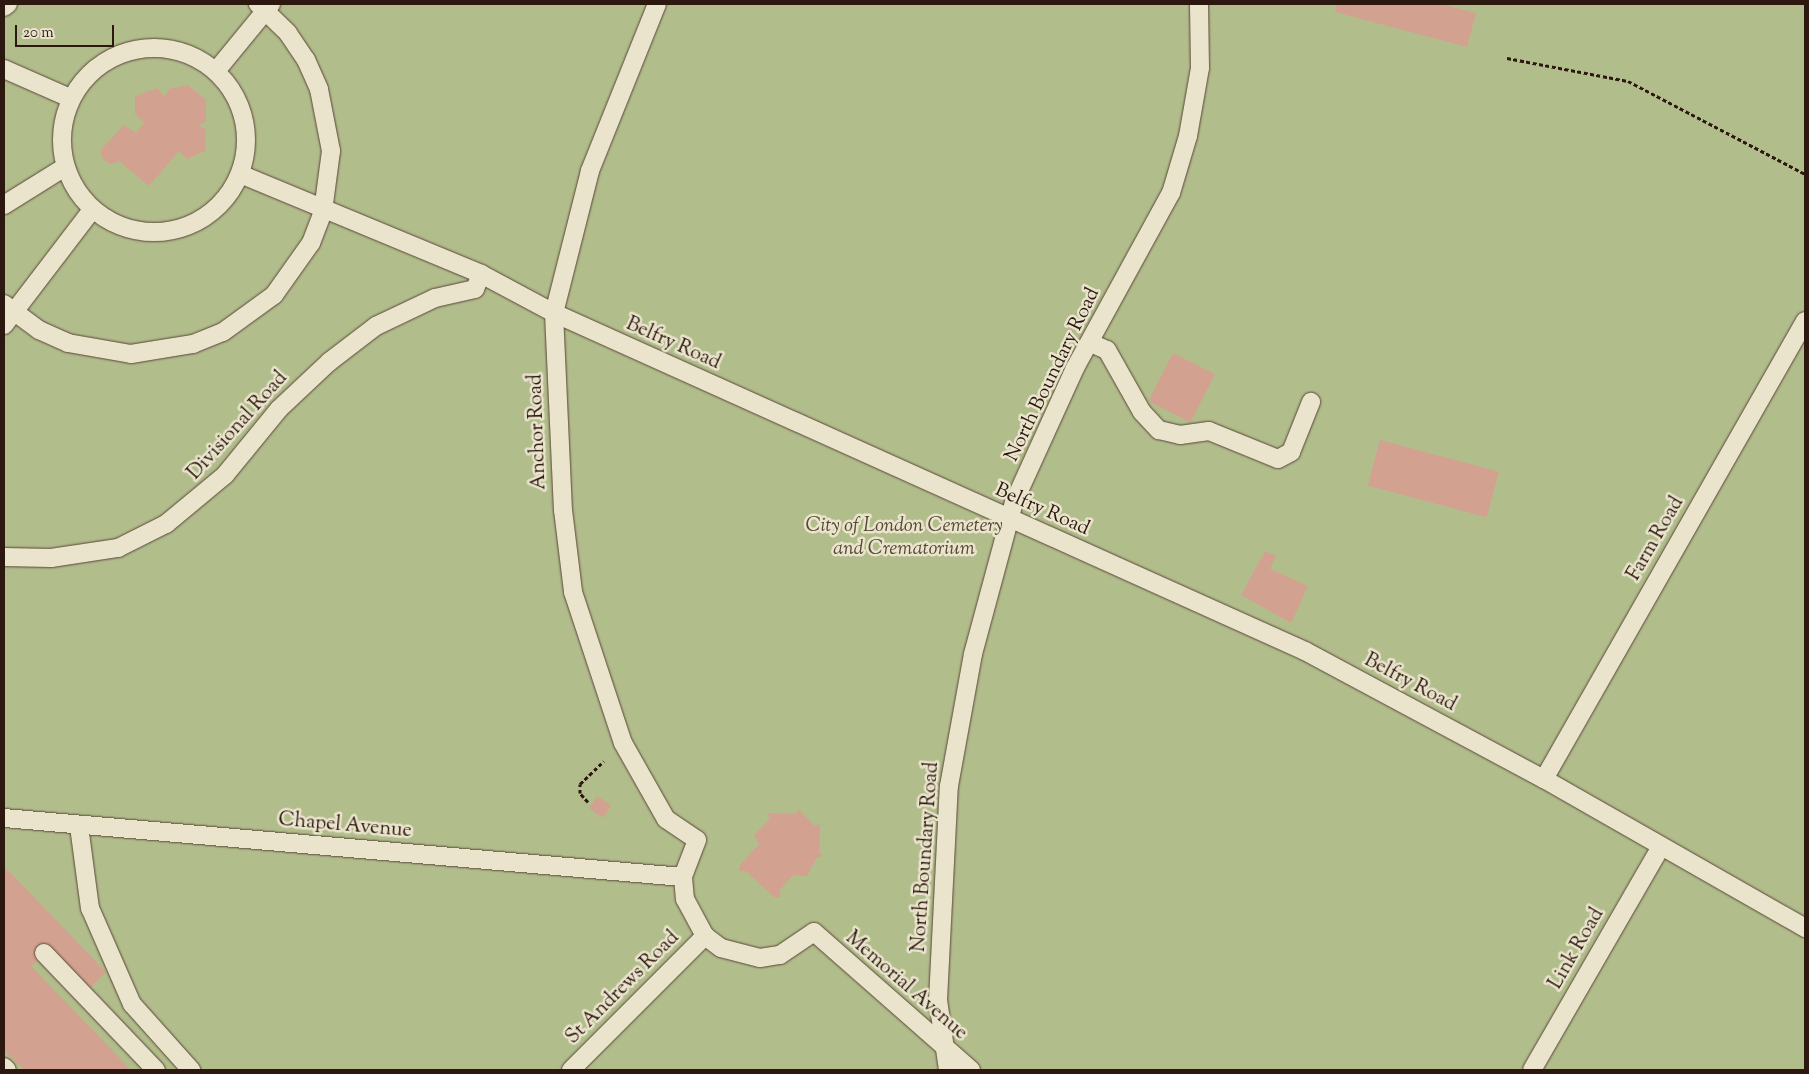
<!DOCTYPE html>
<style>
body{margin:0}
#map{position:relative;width:1809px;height:1074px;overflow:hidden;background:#dfd5b2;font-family:"Sorts Mill Goudy",serif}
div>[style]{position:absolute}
.green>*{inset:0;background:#b2bd8c;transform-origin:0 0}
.building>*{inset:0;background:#d3a18f;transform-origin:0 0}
.path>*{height:3px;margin-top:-1.5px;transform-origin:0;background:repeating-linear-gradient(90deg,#2d180f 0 4px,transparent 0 6.5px)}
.roads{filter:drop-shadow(0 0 1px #5a4738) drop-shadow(0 0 1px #5a4738)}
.service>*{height:18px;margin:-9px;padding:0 9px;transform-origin:9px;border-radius:9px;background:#eae4cd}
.service>.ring{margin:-9px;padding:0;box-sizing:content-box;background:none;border:18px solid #eae4cd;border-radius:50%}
span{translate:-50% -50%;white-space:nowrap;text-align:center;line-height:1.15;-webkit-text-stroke:5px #eae4cd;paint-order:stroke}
.street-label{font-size:20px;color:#2d180f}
.park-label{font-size:20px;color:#554a34;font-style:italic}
.frame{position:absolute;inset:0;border:5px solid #2d180f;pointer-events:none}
.scale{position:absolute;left:15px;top:25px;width:99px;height:22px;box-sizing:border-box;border:2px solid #2d180f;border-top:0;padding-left:6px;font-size:15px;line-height:18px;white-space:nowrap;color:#2d180f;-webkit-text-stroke:4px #eae4cd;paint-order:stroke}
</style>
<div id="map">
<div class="green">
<div style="left:4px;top:4px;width:1801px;height:1066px"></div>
</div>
<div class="building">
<div style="clip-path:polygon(1337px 4px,1440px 4px,1476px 13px,1467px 47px,1335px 12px)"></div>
<div style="clip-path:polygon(188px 85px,206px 100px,206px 121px,198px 126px,206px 129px,205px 151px,187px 159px,179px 151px,149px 186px,119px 161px,110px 164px,103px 159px,100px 151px,124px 125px,136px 133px,144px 123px,135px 114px,135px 96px,157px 88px,165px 97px,169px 89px)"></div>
<div style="left:1173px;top:353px;width:47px;height:54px;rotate:27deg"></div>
<div style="left:1380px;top:440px;width:123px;height:47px;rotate:15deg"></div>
<div style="clip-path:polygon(1265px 551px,1276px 556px,1270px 569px,1308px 586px,1291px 623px,1241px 595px)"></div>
<div style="left:597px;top:796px;width:17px;height:15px;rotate:33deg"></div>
<div style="clip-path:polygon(798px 809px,815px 826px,820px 824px,819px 853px,824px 856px,817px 857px,807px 876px,793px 875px,780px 890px,780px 897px,774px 897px,746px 871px,739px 871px,740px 865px,759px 844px,754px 835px,770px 819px,767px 813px,796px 814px)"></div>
<div style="clip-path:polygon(4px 866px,106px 972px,88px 990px,49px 949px,31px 966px,131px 1070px,24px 1070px,4px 1050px)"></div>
</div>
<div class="path">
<div style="left:1507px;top:58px;width:123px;rotate:10.8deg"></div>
<div style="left:1628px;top:81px;width:200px;rotate:27.7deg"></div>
<div style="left:588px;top:802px;width:12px;rotate:-132deg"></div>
<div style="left:580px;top:793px;width:9px;rotate:-90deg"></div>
<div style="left:580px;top:784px;width:33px;rotate:-44deg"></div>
</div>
<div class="roads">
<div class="service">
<div style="left:657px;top:4px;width:180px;rotate:111.9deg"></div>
<div style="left:590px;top:171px;width:146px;rotate:104.2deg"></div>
<div style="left:554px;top:313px;width:197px;rotate:87.4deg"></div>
<div style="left:563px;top:510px;width:83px;rotate:83deg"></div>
<div style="left:573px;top:592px;width:159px;rotate:71.7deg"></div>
<div style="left:623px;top:743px;width:87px;rotate:60.5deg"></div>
<div style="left:666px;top:819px;width:37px;rotate:34deg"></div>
<div style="left:697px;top:840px;width:40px;rotate:111deg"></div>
<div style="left:683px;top:877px;width:22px;rotate:85deg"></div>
<div style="left:685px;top:899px;width:42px;rotate:61.6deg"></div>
<div style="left:705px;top:936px;width:20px;rotate:37deg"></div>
<div style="left:721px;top:948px;width:40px;rotate:14.4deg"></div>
<div style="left:760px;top:958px;width:20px;rotate:-9deg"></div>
<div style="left:780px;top:955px;width:41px;rotate:-34.1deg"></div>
<div style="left:814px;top:932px;width:209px;rotate:41.3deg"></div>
<div style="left:4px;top:7px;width:5px;rotate:-37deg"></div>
<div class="ring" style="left:62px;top:48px;width:166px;height:166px"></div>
<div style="left:4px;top:69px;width:72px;rotate:23.7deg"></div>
<div style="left:216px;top:71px;width:87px;rotate:-50.6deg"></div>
<div style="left:240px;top:174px;width:261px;rotate:22.5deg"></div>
<div style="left:481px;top:274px;width:83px;rotate:28.1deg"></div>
<div style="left:554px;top:313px;width:824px;rotate:24.23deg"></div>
<div style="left:1305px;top:651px;width:271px;rotate:28.2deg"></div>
<div style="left:1544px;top:779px;width:301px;rotate:29.7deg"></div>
<div style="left:4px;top:205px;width:72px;rotate:-31.9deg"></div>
<div style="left:4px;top:304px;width:44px;rotate:36.6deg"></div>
<div style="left:39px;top:330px;width:32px;rotate:24deg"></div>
<div style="left:68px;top:343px;width:64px;rotate:9.9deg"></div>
<div style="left:131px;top:354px;width:63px;rotate:-9.2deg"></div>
<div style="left:193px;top:344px;width:32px;rotate:-22deg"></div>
<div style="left:223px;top:332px;width:63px;rotate:-36deg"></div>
<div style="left:274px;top:295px;width:64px;rotate:-54.6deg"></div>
<div style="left:311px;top:243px;width:34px;rotate:-69deg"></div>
<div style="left:323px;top:211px;width:61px;rotate:-82.4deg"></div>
<div style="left:331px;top:151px;width:63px;rotate:-101deg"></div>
<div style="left:319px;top:89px;width:32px;rotate:-114deg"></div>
<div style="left:306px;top:60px;width:32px;rotate:-124deg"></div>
<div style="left:288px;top:33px;width:42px;rotate:-136deg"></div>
<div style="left:4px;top:325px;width:145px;rotate:-52.6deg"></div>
<div style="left:1091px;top:343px;width:17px;rotate:24deg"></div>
<div style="left:1107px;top:350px;width:71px;rotate:60.6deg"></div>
<div style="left:1142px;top:412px;width:25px;rotate:47deg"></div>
<div style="left:1159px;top:430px;width:22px;rotate:13deg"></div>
<div style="left:1180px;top:435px;width:29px;rotate:-8deg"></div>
<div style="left:1209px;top:431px;width:74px;rotate:22.1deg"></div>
<div style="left:1278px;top:459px;width:15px;rotate:-28deg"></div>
<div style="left:1291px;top:452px;width:54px;rotate:-68.2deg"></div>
<div style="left:4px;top:557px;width:47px;rotate:1.2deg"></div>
<div style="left:51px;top:558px;width:68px;rotate:-8.5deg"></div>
<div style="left:118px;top:548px;width:54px;rotate:-26.6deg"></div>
<div style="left:166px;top:524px;width:77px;rotate:-39.7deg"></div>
<div style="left:225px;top:475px;width:85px;rotate:-50.7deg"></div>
<div style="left:279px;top:409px;width:69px;rotate:-43.2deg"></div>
<div style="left:329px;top:362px;width:59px;rotate:-37.5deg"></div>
<div style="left:376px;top:326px;width:65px;rotate:-25.4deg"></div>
<div style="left:435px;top:298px;width:41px;rotate:-12.7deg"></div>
<div style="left:475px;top:289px;width:16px;rotate:-68deg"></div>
<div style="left:1544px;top:779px;width:527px;rotate:-60.32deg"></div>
<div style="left:4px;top:818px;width:682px;rotate:4.97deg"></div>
<div style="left:79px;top:826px;width:83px;rotate:82.4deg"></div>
<div style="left:90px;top:908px;width:105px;rotate:66.4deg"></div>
<div style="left:132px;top:1004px;width:89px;rotate:48.2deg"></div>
<div style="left:44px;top:953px;width:162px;rotate:46.3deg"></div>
<div style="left:4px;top:1067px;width:4px;rotate:45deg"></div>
<div style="left:571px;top:1070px;width:190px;rotate:-45deg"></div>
<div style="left:948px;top:1070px;width:71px;rotate:-98.1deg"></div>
<div style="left:938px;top:1000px;width:214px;rotate:-87.1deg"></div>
<div style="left:949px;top:786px;width:134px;rotate:-79.7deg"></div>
<div style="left:973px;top:654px;width:157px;rotate:-74.9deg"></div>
<div style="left:1014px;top:502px;width:147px;rotate:-65.5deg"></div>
<div style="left:1075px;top:368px;width:200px;rotate:-61.3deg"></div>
<div style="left:1171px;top:193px;width:59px;rotate:-73.4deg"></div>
<div style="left:1188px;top:136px;width:69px;rotate:-80deg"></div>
<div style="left:1200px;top:68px;width:64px;rotate:-90.9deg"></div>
<div style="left:1532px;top:1070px;width:256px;rotate:-60deg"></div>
</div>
</div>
<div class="street-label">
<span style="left:673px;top:344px;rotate:24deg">Belfry Road</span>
<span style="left:1053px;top:375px;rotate:-64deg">North Boundary Road</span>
<span style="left:238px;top:426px;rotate:-48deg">Divisional Road</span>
<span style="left:538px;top:432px;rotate:-92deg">Anchor Road</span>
<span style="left:1042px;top:510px;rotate:24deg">Belfry Road</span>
<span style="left:1656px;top:539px;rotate:-60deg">Farm Road</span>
<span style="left:1410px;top:683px;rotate:28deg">Belfry Road</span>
<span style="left:345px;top:826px;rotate:5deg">Chapel Avenue</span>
<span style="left:926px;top:857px;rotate:-86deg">North Boundary Road</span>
<span style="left:1577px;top:949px;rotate:-60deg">Link Road</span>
<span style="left:906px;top:986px;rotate:41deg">Memorial Avenue</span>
<span style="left:623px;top:988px;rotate:-45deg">St Andrews Road</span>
</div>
<div class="park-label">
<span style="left:904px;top:538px">City of London Cemetery<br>and Crematorium</span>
</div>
<div class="frame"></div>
<div class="scale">20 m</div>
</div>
